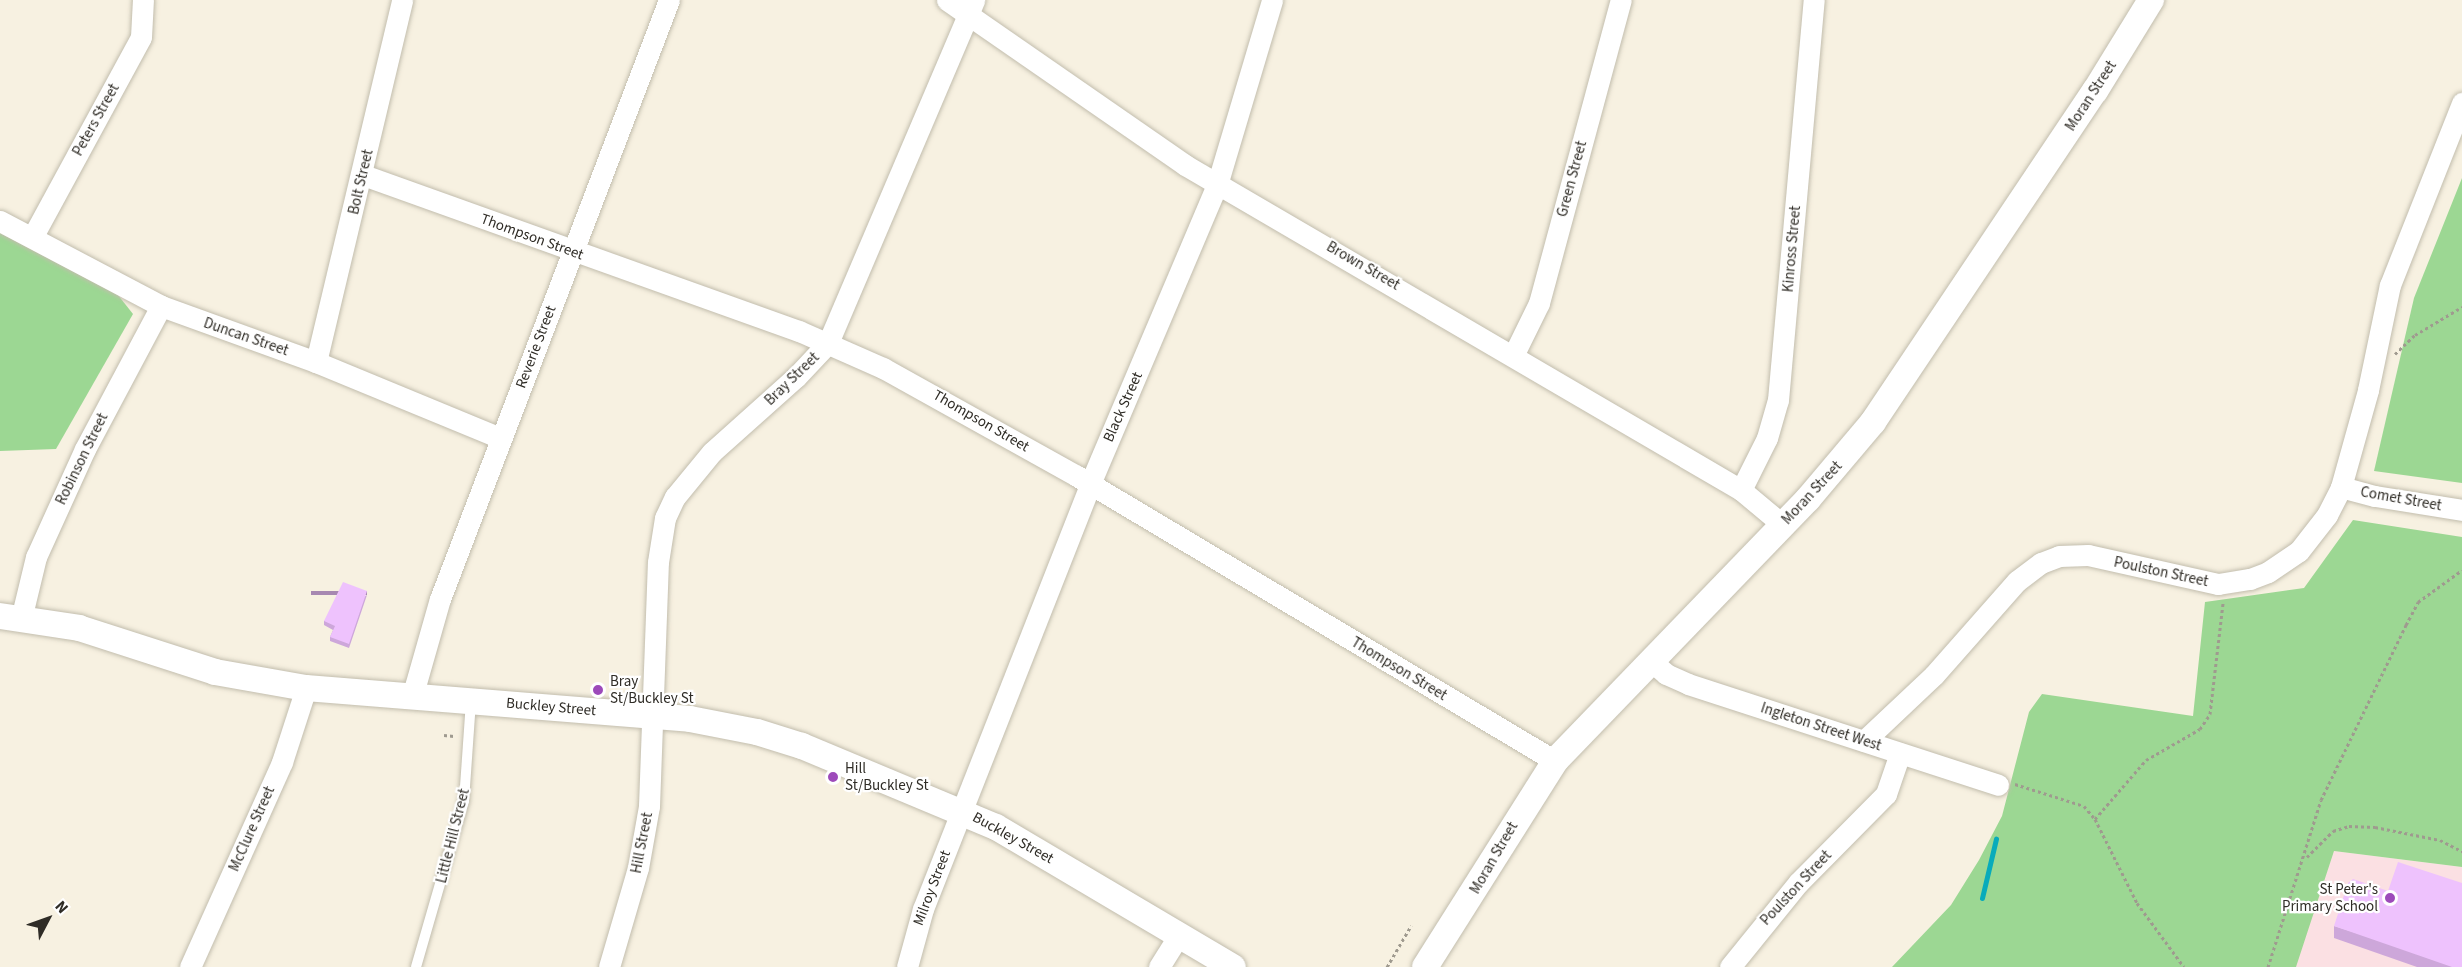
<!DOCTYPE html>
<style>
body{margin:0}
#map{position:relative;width:2462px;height:967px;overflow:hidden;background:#f7f1e1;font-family:"Source Sans 3",sans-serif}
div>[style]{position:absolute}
.education>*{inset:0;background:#fbe0e3}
.green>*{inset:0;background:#9cd793}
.stream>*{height:5px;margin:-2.5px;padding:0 2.5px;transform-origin:2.5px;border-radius:2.5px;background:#08abbb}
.path>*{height:3px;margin-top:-1.5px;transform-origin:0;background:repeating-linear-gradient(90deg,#9f9a8f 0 3px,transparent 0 6px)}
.roads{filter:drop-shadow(0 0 2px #c2bdad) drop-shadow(0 0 2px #c2bdad)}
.service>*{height:10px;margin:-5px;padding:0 5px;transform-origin:5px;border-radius:5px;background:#fff}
.minor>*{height:21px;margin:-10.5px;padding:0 10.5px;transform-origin:10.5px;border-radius:10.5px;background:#fff}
.tertiary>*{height:26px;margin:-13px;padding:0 13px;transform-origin:13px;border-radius:13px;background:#fff}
.wall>*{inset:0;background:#cda7da}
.shaded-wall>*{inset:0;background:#a788b1;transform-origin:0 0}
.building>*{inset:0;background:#eec2fd}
.dots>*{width:16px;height:16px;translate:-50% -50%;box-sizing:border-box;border:3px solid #fff;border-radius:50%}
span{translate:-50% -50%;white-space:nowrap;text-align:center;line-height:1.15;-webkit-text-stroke:4.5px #fff;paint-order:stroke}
.street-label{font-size:15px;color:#2f2c26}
.poi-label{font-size:15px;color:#2f2c26}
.left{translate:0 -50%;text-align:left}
.right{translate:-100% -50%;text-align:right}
.north{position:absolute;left:18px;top:889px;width:60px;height:60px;-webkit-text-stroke:4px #fff;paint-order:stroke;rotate:49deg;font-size:16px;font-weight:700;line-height:24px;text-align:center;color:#2f2c26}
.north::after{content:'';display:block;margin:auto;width:21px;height:27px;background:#2f2c26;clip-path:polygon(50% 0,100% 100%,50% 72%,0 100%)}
</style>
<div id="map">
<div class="education">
<div style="clip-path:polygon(2334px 851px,2462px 867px,2462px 967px,2295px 967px)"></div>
</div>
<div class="green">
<div style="clip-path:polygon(2462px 178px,2462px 483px,2374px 471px,2414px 298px)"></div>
<div style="clip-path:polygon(0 233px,118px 295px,133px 314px,56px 449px,0 451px)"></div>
<div style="clip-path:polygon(2353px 520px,2462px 537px,2462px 867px,2334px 851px,2296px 967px,1892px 967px,1951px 905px,1979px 860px,2002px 816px,2029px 712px,2042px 694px,2193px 716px,2205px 602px,2304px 588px)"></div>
</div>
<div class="stream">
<div style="left:1982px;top:898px;width:61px;rotate:-76.7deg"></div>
</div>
<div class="path">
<div style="left:2395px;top:354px;width:28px;rotate:-44deg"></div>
<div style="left:2415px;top:335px;width:55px;rotate:-30.8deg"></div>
<div style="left:444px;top:735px;width:10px;rotate:6deg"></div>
<div style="left:2015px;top:784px;width:72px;rotate:17.7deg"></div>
<div style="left:2084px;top:806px;width:17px;rotate:50deg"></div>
<div style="left:2095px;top:819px;width:94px;rotate:63.4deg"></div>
<div style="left:2137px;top:903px;width:79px;rotate:53.7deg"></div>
<div style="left:2095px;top:819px;width:78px;rotate:-49.2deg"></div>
<div style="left:2146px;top:760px;width:62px;rotate:-29.9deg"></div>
<div style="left:2200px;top:729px;width:18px;rotate:-56deg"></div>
<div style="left:2210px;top:714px;width:112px;rotate:-83.3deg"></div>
<div style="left:2307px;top:857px;width:37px;rotate:-45deg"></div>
<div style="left:2333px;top:831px;width:17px;rotate:-17deg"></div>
<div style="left:2349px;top:826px;width:26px;rotate:2deg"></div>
<div style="left:2375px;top:827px;width:66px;rotate:11.3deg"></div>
<div style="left:2440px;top:840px;width:25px;rotate:27deg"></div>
<div style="left:1387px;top:967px;width:48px;rotate:-59.7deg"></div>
<div style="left:2268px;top:967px;width:175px;rotate:-72.4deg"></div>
<div style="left:2321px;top:800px;width:195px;rotate:-64.1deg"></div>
<div style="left:2406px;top:625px;width:26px;rotate:-62deg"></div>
<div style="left:2418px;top:602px;width:54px;rotate:-36deg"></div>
</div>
<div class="roads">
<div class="service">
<div style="left:416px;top:967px;width:173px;rotate:-73.9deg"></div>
<div style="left:464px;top:801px;width:100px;rotate:-86deg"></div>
</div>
<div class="minor">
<div style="left:947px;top:0;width:290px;rotate:34.7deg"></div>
<div style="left:1185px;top:165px;width:644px;rotate:30.31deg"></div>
<div style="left:1741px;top:490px;width:55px;rotate:39.8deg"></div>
<div style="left:363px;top:175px;width:463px;rotate:19.7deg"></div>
<div style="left:799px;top:331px;width:92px;rotate:23.8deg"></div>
<div style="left:883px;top:368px;width:222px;rotate:29.1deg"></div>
<div style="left:1077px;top:476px;width:557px;rotate:30.8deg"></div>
<div style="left:0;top:221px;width:182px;rotate:27.8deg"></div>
<div style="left:161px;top:306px;width:165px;rotate:19.9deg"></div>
<div style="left:316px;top:362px;width:199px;rotate:22.4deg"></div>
<div style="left:33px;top:236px;width:226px;rotate:-61.5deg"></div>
<div style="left:141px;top:37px;width:37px;rotate:-87deg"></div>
<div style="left:1514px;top:354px;width:57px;rotate:-63.9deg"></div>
<div style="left:1539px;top:303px;width:314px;rotate:-74.9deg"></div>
<div style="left:316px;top:362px;width:372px;rotate:-76.6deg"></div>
<div style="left:2341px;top:487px;width:35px;rotate:15deg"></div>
<div style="left:2375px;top:496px;width:88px;rotate:9.1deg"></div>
<div style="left:1741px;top:490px;width:58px;rotate:-63.4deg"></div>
<div style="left:1767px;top:438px;width:40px;rotate:-74deg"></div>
<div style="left:1778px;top:400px;width:402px;rotate:-84.9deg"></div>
<div style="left:21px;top:619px;width:64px;rotate:-76.4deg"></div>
<div style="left:36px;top:557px;width:119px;rotate:-65.6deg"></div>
<div style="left:85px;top:449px;width:162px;rotate:-62deg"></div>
<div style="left:1650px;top:660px;width:21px;rotate:41deg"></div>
<div style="left:1666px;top:674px;width:24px;rotate:24deg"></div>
<div style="left:1688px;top:684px;width:326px;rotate:18deg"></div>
<div style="left:412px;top:697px;width:102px;rotate:-74.1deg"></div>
<div style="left:440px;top:599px;width:641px;rotate:-69.08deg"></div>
<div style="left:1864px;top:741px;width:96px;rotate:-43.3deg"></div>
<div style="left:1934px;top:675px;width:125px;rotate:-48.6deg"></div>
<div style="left:2017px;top:581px;width:30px;rotate:-37deg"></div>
<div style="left:2041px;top:563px;width:19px;rotate:-21deg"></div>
<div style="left:2059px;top:556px;width:29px;rotate:-2deg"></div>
<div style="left:2088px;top:555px;width:133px;rotate:12.6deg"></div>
<div style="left:2218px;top:584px;width:32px;rotate:-9deg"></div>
<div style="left:2250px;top:579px;width:19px;rotate:-21deg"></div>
<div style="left:2268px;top:572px;width:37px;rotate:-34deg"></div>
<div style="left:2299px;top:551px;width:46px;rotate:-52.1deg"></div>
<div style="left:2327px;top:515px;width:31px;rotate:-63deg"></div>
<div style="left:2341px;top:487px;width:101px;rotate:-74.4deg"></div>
<div style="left:2368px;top:390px;width:107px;rotate:-78.2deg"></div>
<div style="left:2390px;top:285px;width:196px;rotate:-68.4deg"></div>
<div style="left:190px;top:967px;width:225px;rotate:-65.8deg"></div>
<div style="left:282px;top:762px;width:78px;rotate:-72deg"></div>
<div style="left:609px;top:967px;width:103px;rotate:-73.7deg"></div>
<div style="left:638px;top:868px;width:63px;rotate:-79.9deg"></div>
<div style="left:649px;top:806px;width:244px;rotate:-87.9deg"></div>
<div style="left:658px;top:562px;width:45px;rotate:-81deg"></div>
<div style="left:665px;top:518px;width:23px;rotate:-65deg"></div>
<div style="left:675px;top:497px;width:58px;rotate:-50.6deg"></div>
<div style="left:712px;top:452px;width:113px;rotate:-41.8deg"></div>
<div style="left:796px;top:377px;width:47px;rotate:-46.7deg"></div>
<div style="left:828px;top:343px;width:373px;rotate:-66.9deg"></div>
<div style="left:907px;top:967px;width:60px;rotate:-74.6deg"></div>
<div style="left:923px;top:909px;width:457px;rotate:-68.5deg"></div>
<div style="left:1090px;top:484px;width:325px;rotate:-67deg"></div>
<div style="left:1217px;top:185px;width:193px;rotate:-73.4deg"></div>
<div style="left:1159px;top:967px;width:39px;rotate:-58deg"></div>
<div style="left:1730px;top:967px;width:108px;rotate:-51deg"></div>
<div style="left:1798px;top:883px;width:125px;rotate:-45.3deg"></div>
<div style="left:1886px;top:794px;width:43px;rotate:-71.1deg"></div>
</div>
<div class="tertiary">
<div style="left:0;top:616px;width:80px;rotate:8.6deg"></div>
<div style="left:79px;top:628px;width:143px;rotate:17.9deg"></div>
<div style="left:215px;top:672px;width:92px;rotate:10deg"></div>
<div style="left:306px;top:688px;width:385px;rotate:4.6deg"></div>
<div style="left:690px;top:719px;width:68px;rotate:11deg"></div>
<div style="left:757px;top:732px;width:47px;rotate:17.3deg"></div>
<div style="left:802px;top:746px;width:210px;rotate:22.7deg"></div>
<div style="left:996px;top:827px;width:275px;rotate:30.6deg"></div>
<div style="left:1425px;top:967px;width:244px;rotate:-57.7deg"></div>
<div style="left:1555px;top:761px;width:364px;rotate:-46deg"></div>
<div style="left:1808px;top:499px;width:101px;rotate:-49.8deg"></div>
<div style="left:1873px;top:422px;width:399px;rotate:-56.2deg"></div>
<div style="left:2095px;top:91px;width:107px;rotate:-58.4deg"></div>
</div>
</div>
<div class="wall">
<div style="clip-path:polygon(367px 595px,349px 648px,330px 641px,330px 637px,333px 630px,324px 625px,324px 621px)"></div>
<div style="clip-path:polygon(2334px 926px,2462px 967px,2417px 967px,2334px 938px)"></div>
</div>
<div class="shaded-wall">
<div style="left:367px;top:591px;width:4px;height:56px;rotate:90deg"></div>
</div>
<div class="building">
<div style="clip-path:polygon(343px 582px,367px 591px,349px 644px,330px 637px,335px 626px,324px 621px)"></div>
<div style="clip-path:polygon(2398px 862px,2462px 883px,2462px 967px,2452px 967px,2334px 926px,2348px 883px,2353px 879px,2388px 891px)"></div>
</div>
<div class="dots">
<div style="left:598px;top:690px;background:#9d4aba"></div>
<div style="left:833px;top:777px;background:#9d4aba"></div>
<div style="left:2390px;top:898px;background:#9d4aba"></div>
</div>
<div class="street-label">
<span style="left:2091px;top:96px;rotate:-57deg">Moran Street</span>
<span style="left:96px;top:120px;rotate:-61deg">Peters Street</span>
<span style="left:1572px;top:179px;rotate:-75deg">Green Street</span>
<span style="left:361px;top:182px;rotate:-77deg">Bolt Street</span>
<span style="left:532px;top:237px;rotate:20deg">Thompson Street</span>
<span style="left:1792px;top:249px;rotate:-85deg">Kinross Street</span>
<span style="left:1363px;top:266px;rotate:30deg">Brown Street</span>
<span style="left:246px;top:337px;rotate:19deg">Duncan Street</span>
<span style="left:536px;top:347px;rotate:-69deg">Reverie Street</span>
<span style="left:792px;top:379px;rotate:-44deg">Bray Street</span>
<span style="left:1123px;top:407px;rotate:-66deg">Black Street</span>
<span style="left:981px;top:421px;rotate:30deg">Thompson Street</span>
<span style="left:82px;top:459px;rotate:-64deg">Robinson Street</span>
<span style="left:1812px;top:493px;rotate:-47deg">Moran Street</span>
<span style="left:2401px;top:499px;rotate:10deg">Comet Street</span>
<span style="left:2161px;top:572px;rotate:12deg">Poulston Street</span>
<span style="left:1399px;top:669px;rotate:31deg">Thompson Street</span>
<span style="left:551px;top:707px;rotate:5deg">Buckley Street</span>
<span style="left:1821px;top:727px;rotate:18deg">Ingleton Street West</span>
<span style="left:252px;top:829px;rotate:-66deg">McClure Street</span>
<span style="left:453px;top:836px;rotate:-76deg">Little Hill Street</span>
<span style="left:1013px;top:838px;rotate:29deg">Buckley Street</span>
<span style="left:642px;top:843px;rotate:-79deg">Hill Street</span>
<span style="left:1494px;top:858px;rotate:-60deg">Moran Street</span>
<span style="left:932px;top:888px;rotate:-69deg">Milroy Street</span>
<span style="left:1796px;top:888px;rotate:-47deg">Poulston Street</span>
</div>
<div class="poi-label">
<span class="left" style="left:610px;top:690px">Bray<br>St/Buckley St</span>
<span class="left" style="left:845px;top:777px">Hill<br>St/Buckley St</span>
<span class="right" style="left:2378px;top:898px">St Peter's<br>Primary School</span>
</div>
<div class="north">N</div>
</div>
